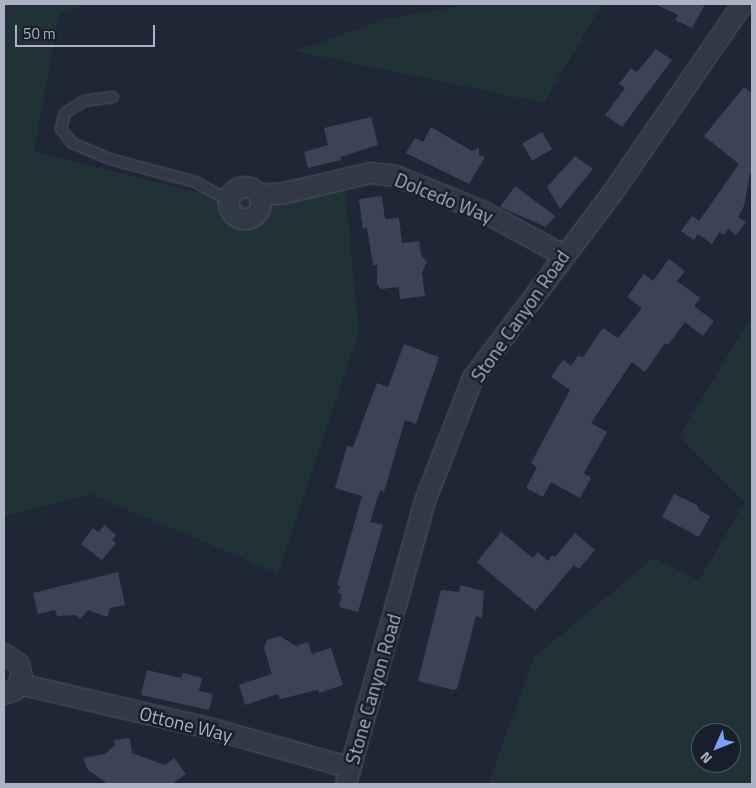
<!DOCTYPE html>
<style>
body{margin:0}
#map{position:relative;width:756px;height:788px;overflow:hidden;background:#1f2635;font-family:"Titillium Web",sans-serif}
div>[style]{position:absolute}
.green>*{inset:0;background:#213236}
.building>*{inset:0;background:#3b4456;transform-origin:0 0}
.roads{filter:drop-shadow(0 0 1px #505564) drop-shadow(0 0 1px #505564)}
.lane>*{height:10px;margin:-5px;padding:0 5px;transform-origin:5px;border-radius:5px;background:#323846}
.street>*{height:20px;margin:-10px;padding:0 10px;transform-origin:10px;border-radius:10px;background:#323846}
.street>.ring{margin:-10px;padding:0;box-sizing:content-box;background:none;border:20px solid #323846;border-radius:50%}
span{translate:-50% -50%;white-space:nowrap;text-align:center;line-height:1.15;-webkit-text-stroke:5px #181e2a;paint-order:stroke}
.street-label{font-size:19px;color:#acb2c3}
.frame{position:absolute;inset:0;border:5px solid #acb2c3;pointer-events:none}
.north{position:absolute;left:691px;top:723px;width:50px;height:50px;box-sizing:border-box;background:#181e2a;border:1px solid #535967;border-radius:50%;rotate:226deg;font-size:14px;font-weight:700;line-height:20px;text-align:center;color:#acb2c3}
.north::after{content:'';display:block;margin:auto;width:18px;height:22px;background:#7d9ff7;clip-path:polygon(50% 0,100% 100%,50% 72%,0 100%)}
.scale{position:absolute;left:15px;top:25px;width:140px;height:22px;box-sizing:border-box;border:2px solid #acb2c3;border-top:0;padding-left:6px;font-size:15px;line-height:18px;white-space:nowrap;color:#acb2c3;-webkit-text-stroke:4px #181e2a;paint-order:stroke}
</style>
<div id="map">
<div class="green">
<div style="clip-path:polygon(4px 4px,89px 4px,59px 14px,34px 152px,229px 200px,233px 192px,243px 187px,256px 191px,344px 178px,359px 333px,278px 573px,90px 494px,4px 517px)"></div>
<div style="clip-path:polygon(472px 4px,602px 4px,544px 103px,295px 51px,385px 19px)"></div>
<div style="clip-path:polygon(evenodd,752px 315px,752px 784px,488px 784px,534px 657px,653px 558px,699px 580px,745px 502px,679px 436px,752px 315px,701px 733px,731px 733px,731px 763px,701px 763px,701px 733px)"></div>
</div>
<div class="building">
<div style="clip-path:polygon(655px 4px,705px 4px,692px 28px,675px 20px,678px 15px)"></div>
<div style="clip-path:polygon(656px 49px,672px 60px,622px 127px,605px 115px,625px 88px,619px 84px,631px 68px,637px 72px)"></div>
<div style="clip-path:polygon(744px 87px,752px 93px,752px 175px,750px 173px,744px 206px,738px 217px,746px 222px,736px 235px,728px 229px,724px 235px,719px 232px,712px 244px,698px 234px,694px 240px,681px 231px,692px 216px,699px 221px,739px 164px,704px 136px)"></div>
<div style="clip-path:polygon(371px 117px,378px 145px,340px 157px,341px 160px,308px 168px,304px 152px,328px 145px,324px 128px)"></div>
<div style="clip-path:polygon(431px 127px,472px 151px,479px 148px,479px 155px,485px 157px,469px 184px,406px 153px,415px 138px,423px 142px)"></div>
<div style="left:542px;top:132px;width:20px;height:23px;rotate:60deg"></div>
<div style="clip-path:polygon(575px 156px,593px 169px,560px 209px,547px 187px)"></div>
<div style="clip-path:polygon(515px 186px,555px 216px,546px 227px,500px 207px)"></div>
<div style="clip-path:polygon(382px 196px,385px 219px,399px 218px,402px 243px,419px 241px,421px 255px,427px 262px,422px 272px,425px 296px,400px 299px,399px 287px,381px 289px,377px 284px,377px 265px,373px 265px,367px 228px,363px 229px,362px 224px,359px 199px)"></div>
<div style="clip-path:polygon(669px 259px,685px 271px,677px 281px,700px 298px,694px 306px,714px 321px,703px 336px,685px 322px,668px 345px,665px 343px,645px 372px,632px 362px,591px 423px,607px 432px,584px 473px,591px 478px,580px 498px,551px 482px,543px 497px,526px 488px,537px 467px,531px 463px,570px 390px,551px 377px,563px 360px,571px 366px,578px 356px,583px 357px,603px 328px,618px 338px,642px 308px,627px 297px,644px 274px,653px 281px)"></div>
<div style="clip-path:polygon(404px 344px,439px 357px,416px 424px,405px 420px,384px 492px,380px 490px,370px 522px,383px 525px,358px 612px,339px 607px,342px 594px,338px 593px,340px 586px,337px 585px,362px 496px,335px 488px,347px 446px,353px 447px,377px 383px,388px 387px)"></div>
<div style="clip-path:polygon(674px 494px,697px 505px,699px 510px,710px 516px,699px 537px,662px 517px)"></div>
<div style="clip-path:polygon(105px 525px,116px 535px,112px 540px,116px 543px,102px 560px,81px 544px,93px 528px,98px 532px)"></div>
<div style="clip-path:polygon(501px 532px,533px 558px,538px 552px,548px 561px,552px 555px,555px 557px,575px 533px,595px 550px,579px 569px,574px 565px,535px 611px,477px 562px)"></div>
<div style="clip-path:polygon(118px 572px,125px 605px,110px 608px,107px 617px,88px 610px,80px 619px,76px 615px,57px 616px,55px 610px,38px 614px,33px 593px)"></div>
<div style="clip-path:polygon(460px 585px,484px 591px,482px 618px,476px 616px,457px 689px,453px 690px,418px 681px,441px 590px,459px 592px)"></div>
<div style="clip-path:polygon(280px 636px,296px 646px,308px 642px,312px 654px,331px 648px,343px 685px,319px 693px,318px 690px,280px 699px,278px 694px,245px 705px,239px 685px,272px 674px,264px 648px,267px 640px)"></div>
<div style="clip-path:polygon(147px 670px,181px 678px,183px 673px,202px 678px,199px 691px,213px 694px,209px 710px,141px 695px)"></div>
<div style="clip-path:polygon(130px 738px,132px 753px,165px 765px,174px 758px,186px 774px,172px 784px,108px 784px,88px 770px,83px 758px,105px 754px,115px 745px,114px 740px)"></div>
</div>
<div class="roads">
<div class="lane">
<div style="left:113px;top:97px;width:29px;rotate:172deg"></div>
<div style="left:84px;top:101px;width:22px;rotate:148deg"></div>
<div style="left:65px;top:113px;width:16px;rotate:104deg"></div>
<div style="left:61px;top:129px;width:18px;rotate:52deg"></div>
<div style="left:72px;top:143px;width:41px;rotate:22.8deg"></div>
<div style="left:110px;top:159px;width:88px;rotate:15.1deg"></div>
<div style="left:195px;top:182px;width:38px;rotate:28deg"></div>
</div>
<div class="street">
<div class="ring" style="left:229px;top:187px;width:12px;height:12px"></div>
<div style="left:259px;top:195px;width:26px;rotate:-4deg"></div>
<div style="left:285px;top:193px;width:88px;rotate:-13.1deg"></div>
<div style="left:371px;top:173px;width:25px;rotate:7deg"></div>
<div style="left:396px;top:176px;width:95px;rotate:22.2deg"></div>
<div style="left:484px;top:212px;width:90px;rotate:28.6deg"></div>
<div style="left:4px;top:654px;width:18px;rotate:34deg"></div>
<div style="left:19px;top:664px;width:13px;rotate:77deg"></div>
<div style="left:22px;top:677px;width:15px;rotate:118deg"></div>
<div style="left:15px;top:690px;width:12px;rotate:160deg"></div>
<div style="left:19px;top:684px;width:202px;rotate:13.1deg"></div>
<div style="left:216px;top:730px;width:140px;rotate:15.7deg"></div>
<div style="left:346px;top:784px;width:294px;rotate:-74.4deg"></div>
<div style="left:425px;top:501px;width:132px;rotate:-68.7deg"></div>
<div style="left:473px;top:378px;width:229px;rotate:-53deg"></div>
<div style="left:611px;top:195px;width:232px;rotate:-55.4deg"></div>
</div>
</div>
<div class="street-label">
<span style="left:444px;top:198px;rotate:22deg">Dolcedo Way</span>
<span style="left:520px;top:316px;rotate:-55deg">Stone Canyon Road</span>
<span style="left:373px;top:689px;rotate:-74deg">Stone Canyon Road</span>
<span style="left:186px;top:724px;rotate:14deg">Ottone Way</span>
</div>
<div class="frame"></div>
<div class="north">N</div>
<div class="scale">50 m</div>
</div>
